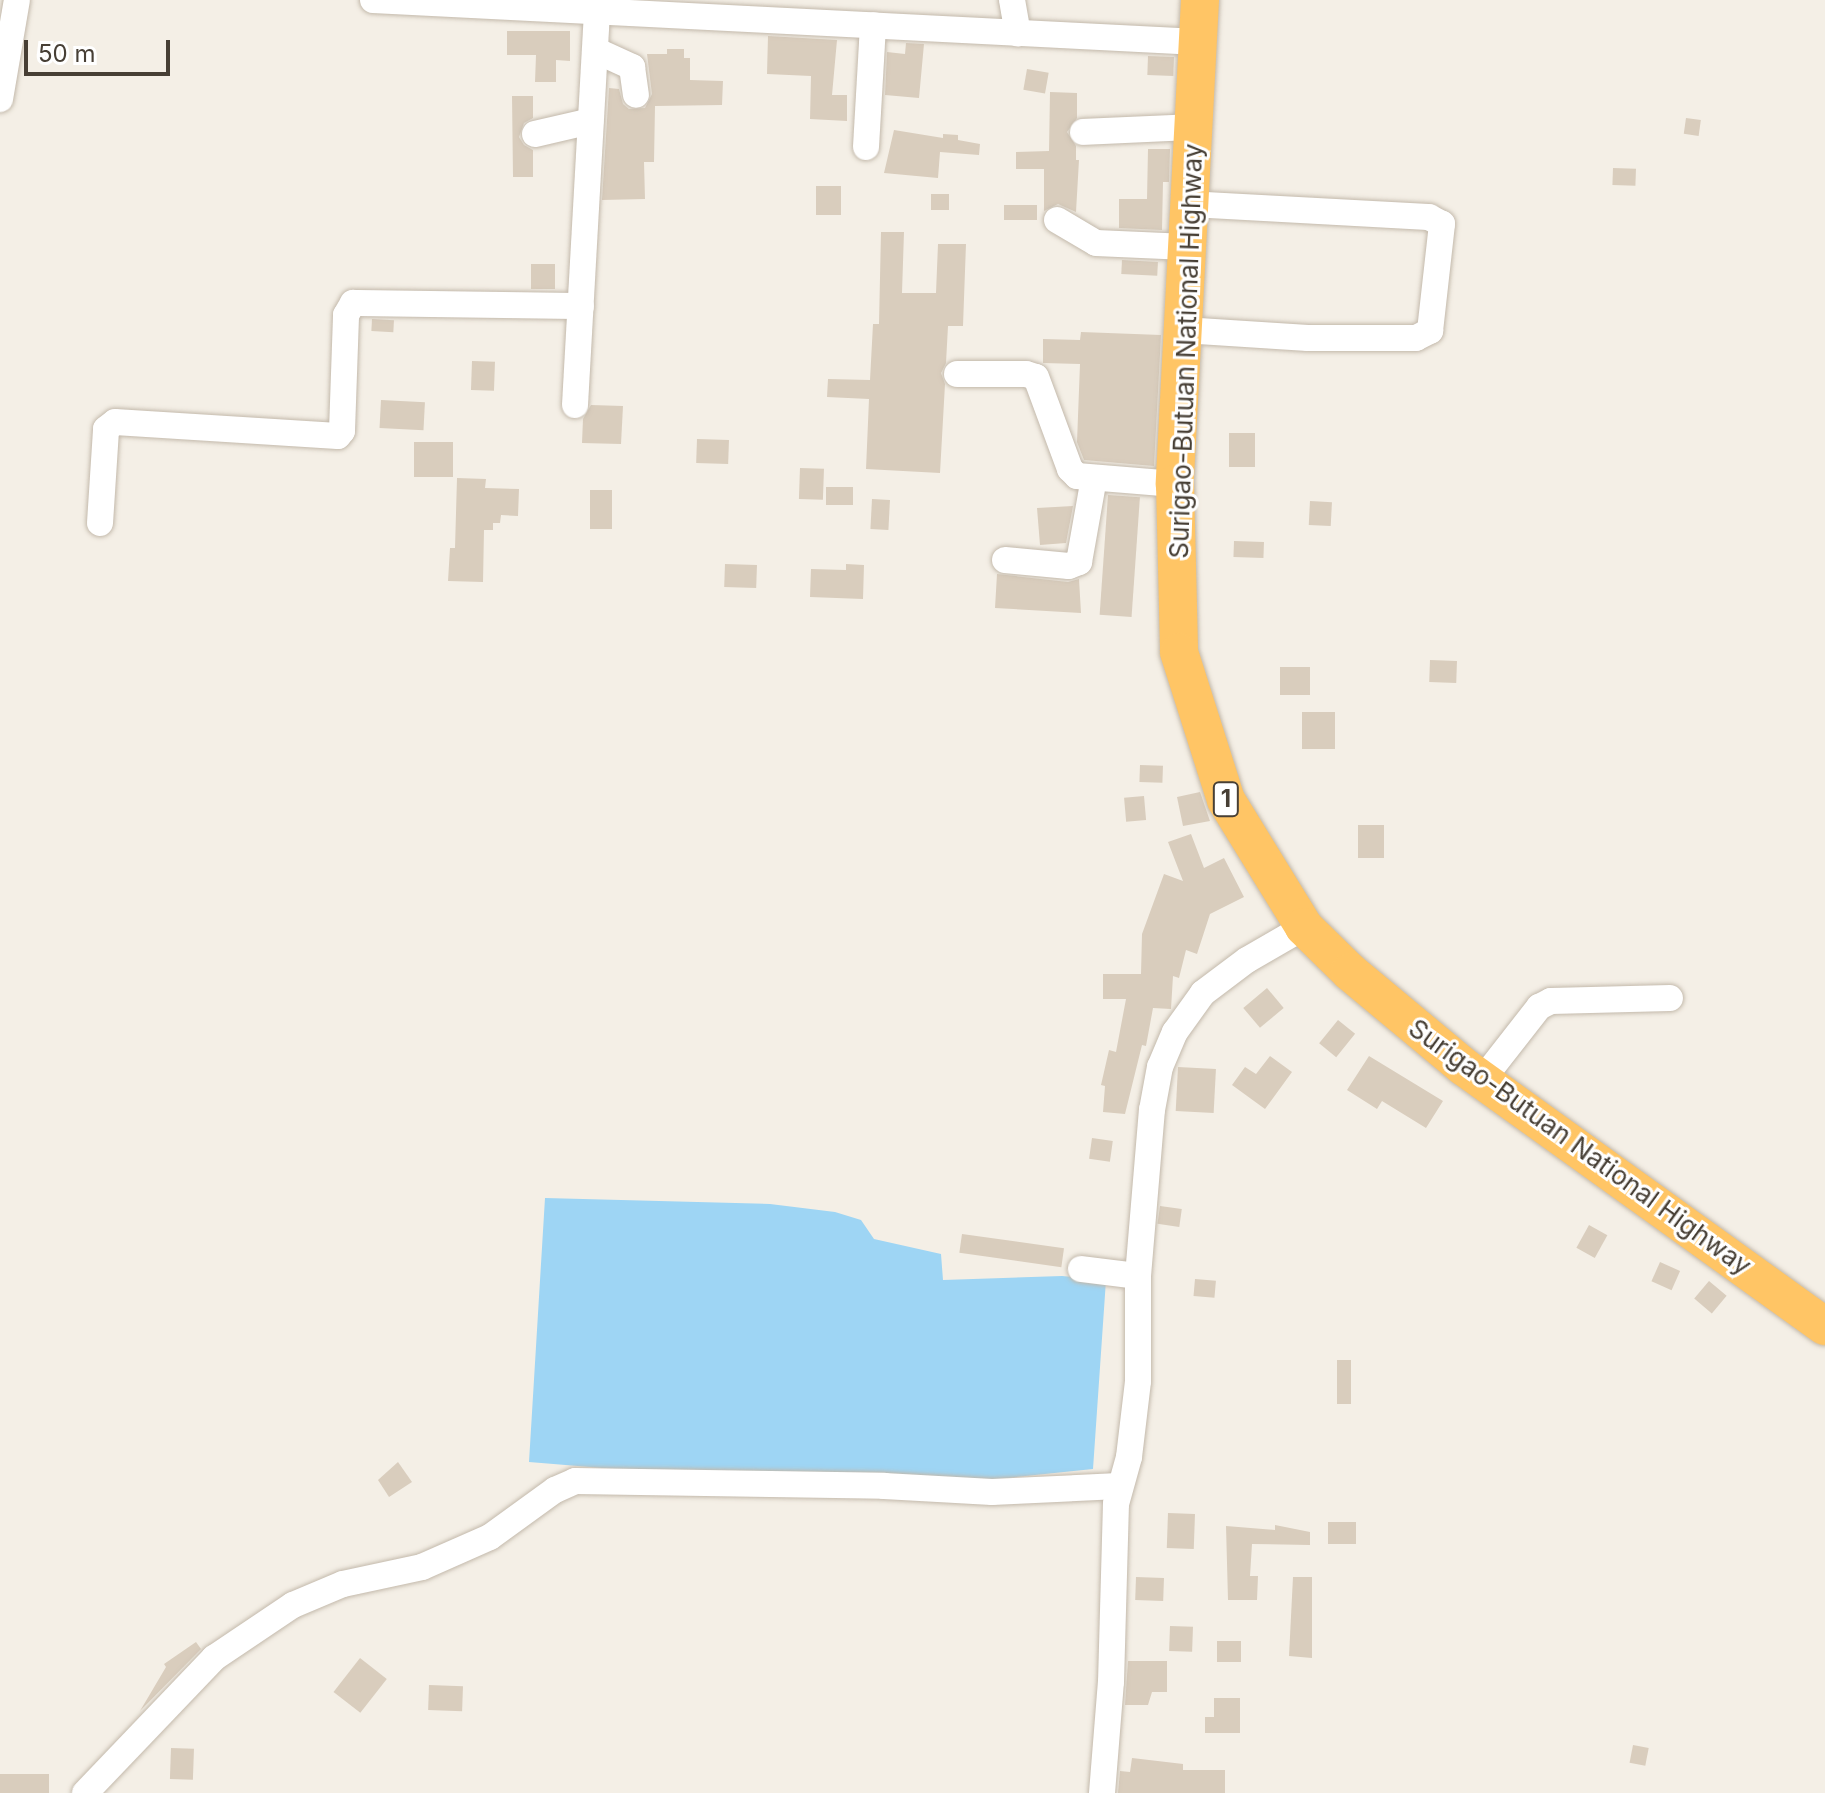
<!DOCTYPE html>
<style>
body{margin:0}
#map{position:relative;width:1825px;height:1793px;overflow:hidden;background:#f4efe6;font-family:Inter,sans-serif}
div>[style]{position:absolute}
.water>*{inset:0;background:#9ed5f4}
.building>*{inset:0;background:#d9cdbd;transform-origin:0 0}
.roads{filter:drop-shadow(0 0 2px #c3b9ab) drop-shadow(0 0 2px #c3b9ab)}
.minor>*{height:26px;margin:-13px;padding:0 13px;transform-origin:13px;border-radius:13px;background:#fff}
.highway>*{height:38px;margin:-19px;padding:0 19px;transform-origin:19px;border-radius:19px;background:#ffc565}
span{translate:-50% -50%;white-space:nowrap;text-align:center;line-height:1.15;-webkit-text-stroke:6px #fff;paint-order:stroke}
.shield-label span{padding:2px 6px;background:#fff;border:2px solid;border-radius:6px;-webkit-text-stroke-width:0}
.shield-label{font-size:24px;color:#473f35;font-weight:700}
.street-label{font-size:26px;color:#473f35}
.scale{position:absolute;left:24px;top:40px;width:146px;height:36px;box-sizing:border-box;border:4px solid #473f35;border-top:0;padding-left:10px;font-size:24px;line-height:28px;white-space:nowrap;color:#473f35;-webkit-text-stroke:6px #fff;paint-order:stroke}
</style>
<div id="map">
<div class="water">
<div style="clip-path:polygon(545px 1198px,770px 1204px,835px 1212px,861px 1220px,874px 1239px,941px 1254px,943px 1280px,1062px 1276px,1106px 1280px,1093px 1469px,884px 1491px,529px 1462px)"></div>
</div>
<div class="building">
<div style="clip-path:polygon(507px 31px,570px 31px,570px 61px,556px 60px,556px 82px,535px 82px,536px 55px,507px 55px)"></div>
<div style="clip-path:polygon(768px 36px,837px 40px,832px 95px,847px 95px,847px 121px,810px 119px,811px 76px,767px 74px)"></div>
<div style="clip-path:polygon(906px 43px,924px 44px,919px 98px,885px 95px,887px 52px,905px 54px)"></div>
<div style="clip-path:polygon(667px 49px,684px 49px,684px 58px,690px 58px,690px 80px,723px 81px,722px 105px,655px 106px,654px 162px,644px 162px,645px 199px,602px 200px,609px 88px,619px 89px,623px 104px,629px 109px,645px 108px,652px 94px,647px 54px,667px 54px)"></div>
<div style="left:1148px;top:56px;width:26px;height:19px;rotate:2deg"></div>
<div style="left:1027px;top:69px;width:22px;height:21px;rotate:10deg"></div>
<div style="clip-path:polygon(1050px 92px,1077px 93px,1077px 118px,1067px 132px,1076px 146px,1076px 160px,1079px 160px,1076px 212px,1058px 204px,1044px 211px,1044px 169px,1016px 169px,1016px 152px,1049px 151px)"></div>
<div style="clip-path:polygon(512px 96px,533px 96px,533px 118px,524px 123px,519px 137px,524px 145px,533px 150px,533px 177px,513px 177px)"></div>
<div style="left:1686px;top:118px;width:15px;height:16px;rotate:8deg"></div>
<div style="clip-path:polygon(894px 130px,943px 138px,943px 134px,958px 135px,958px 140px,980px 144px,979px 155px,940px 152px,938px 178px,884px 173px)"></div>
<div style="clip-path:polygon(1148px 149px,1170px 149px,1169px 182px,1163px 182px,1162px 230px,1119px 228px,1119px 199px,1147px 199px)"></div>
<div style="left:1613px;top:168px;width:23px;height:17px;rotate:2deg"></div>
<div style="left:816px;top:186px;width:25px;height:29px"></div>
<div style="left:931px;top:194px;width:18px;height:16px"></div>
<div style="left:1004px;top:205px;width:33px;height:15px"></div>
<div style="clip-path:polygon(881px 232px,904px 232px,902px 293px,936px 293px,938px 244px,966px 244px,963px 326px,948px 326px,946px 363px,941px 373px,945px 384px,940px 473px,866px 469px,869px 399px,827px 397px,828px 379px,870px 380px,873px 324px,879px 324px)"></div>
<div style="left:1122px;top:260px;width:36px;height:14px;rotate:3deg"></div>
<div style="left:531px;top:264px;width:24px;height:25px"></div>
<div style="left:372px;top:319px;width:22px;height:12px;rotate:3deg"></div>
<div style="clip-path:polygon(1081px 332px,1161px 335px,1154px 466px,1084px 460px,1077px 442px,1080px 364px,1043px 363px,1043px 339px,1080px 340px)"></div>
<div style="left:472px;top:361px;width:23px;height:29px;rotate:2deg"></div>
<div style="left:381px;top:400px;width:44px;height:28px;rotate:3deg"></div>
<div style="clip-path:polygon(591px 405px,623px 406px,621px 444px,582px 443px,583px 419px)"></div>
<div style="left:1229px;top:433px;width:26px;height:34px"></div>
<div style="left:697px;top:439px;width:32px;height:24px;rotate:2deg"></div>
<div style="left:453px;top:442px;width:35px;height:39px;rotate:90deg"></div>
<div style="left:800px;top:468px;width:24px;height:31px;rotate:2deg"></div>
<div style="clip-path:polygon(457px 478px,486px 479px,485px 488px,519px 489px,518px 516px,501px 515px,500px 523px,493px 523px,493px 530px,484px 530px,483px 582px,448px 581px,450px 548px,455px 548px)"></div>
<div style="left:826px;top:487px;width:27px;height:18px"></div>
<div style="left:590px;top:490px;width:22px;height:39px"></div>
<div style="left:1108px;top:495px;width:32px;height:120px;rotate:4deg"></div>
<div style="left:872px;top:499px;width:18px;height:30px;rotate:3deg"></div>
<div style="left:1310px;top:501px;width:22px;height:24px;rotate:3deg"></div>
<div style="clip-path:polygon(1073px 506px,1066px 543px,1040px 545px,1037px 508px)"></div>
<div style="left:1234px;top:541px;width:30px;height:16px;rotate:2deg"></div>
<div style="left:725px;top:564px;width:32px;height:23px;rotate:2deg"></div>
<div style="clip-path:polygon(846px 564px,864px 565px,863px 599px,810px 597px,811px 569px,846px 570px)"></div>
<div style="clip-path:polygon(997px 574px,1068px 582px,1079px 579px,1081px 613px,995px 608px)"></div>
<div style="left:1430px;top:660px;width:27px;height:22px;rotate:2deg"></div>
<div style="left:1280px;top:667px;width:30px;height:28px"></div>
<div style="left:1302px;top:712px;width:33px;height:37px"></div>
<div style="left:1140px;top:765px;width:23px;height:17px;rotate:2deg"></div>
<div style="clip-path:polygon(1200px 792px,1210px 821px,1183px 826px,1177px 797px)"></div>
<div style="left:1144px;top:796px;width:24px;height:20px;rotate:85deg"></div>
<div style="left:1358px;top:825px;width:26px;height:33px"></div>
<div style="clip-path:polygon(1191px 834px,1204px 868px,1224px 858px,1244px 897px,1210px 914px,1197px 954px,1186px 950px,1179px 978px,1173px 976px,1171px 1009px,1153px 1008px,1146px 1046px,1142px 1045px,1125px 1114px,1103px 1112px,1105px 1086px,1101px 1085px,1109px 1050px,1116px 1052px,1126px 999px,1103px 999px,1103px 974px,1141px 974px,1142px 934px,1164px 874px,1183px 881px,1168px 842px)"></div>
<div style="left:1267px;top:988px;width:26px;height:31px;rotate:50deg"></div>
<div style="left:1338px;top:1020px;width:22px;height:30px;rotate:39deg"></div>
<div style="clip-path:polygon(1270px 1056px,1292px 1072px,1265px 1109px,1232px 1085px,1245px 1067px,1256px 1074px)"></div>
<div style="clip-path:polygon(1369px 1056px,1443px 1101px,1426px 1128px,1382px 1101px,1377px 1109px,1347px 1090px)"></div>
<div style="left:1178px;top:1067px;width:38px;height:44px;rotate:3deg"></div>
<div style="left:1092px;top:1138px;width:21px;height:21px;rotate:8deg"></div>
<div style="left:1160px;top:1206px;width:22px;height:18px;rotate:8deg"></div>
<div style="left:1589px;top:1225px;width:21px;height:26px;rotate:29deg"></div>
<div style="left:962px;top:1234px;width:103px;height:19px;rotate:8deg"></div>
<div style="left:1660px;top:1262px;width:22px;height:21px;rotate:24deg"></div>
<div style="left:1195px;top:1279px;width:21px;height:17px;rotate:5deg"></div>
<div style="left:1709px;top:1281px;width:23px;height:23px;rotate:40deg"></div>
<div style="left:1337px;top:1360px;width:14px;height:44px"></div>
<div style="clip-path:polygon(398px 1462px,412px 1482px,389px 1497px,378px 1480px)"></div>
<div style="left:1168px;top:1513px;width:27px;height:35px;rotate:2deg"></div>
<div style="left:1328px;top:1522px;width:28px;height:22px"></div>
<div style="clip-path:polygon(1275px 1525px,1310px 1532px,1310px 1545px,1252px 1544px,1250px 1576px,1258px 1576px,1257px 1600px,1228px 1600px,1226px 1526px,1275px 1530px)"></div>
<div style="left:1136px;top:1577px;width:28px;height:23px;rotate:2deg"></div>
<div style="clip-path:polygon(1293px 1577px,1312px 1577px,1312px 1658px,1289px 1656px)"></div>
<div style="left:1170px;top:1626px;width:23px;height:25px;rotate:2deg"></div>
<div style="left:1217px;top:1641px;width:24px;height:21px"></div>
<div style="clip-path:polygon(196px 1642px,201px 1649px,140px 1711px,166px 1667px,164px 1664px)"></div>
<div style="left:360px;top:1658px;width:34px;height:43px;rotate:38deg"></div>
<div style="clip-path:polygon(1128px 1661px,1167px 1661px,1167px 1692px,1152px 1692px,1148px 1705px,1125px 1705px)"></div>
<div style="left:429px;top:1685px;width:34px;height:25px;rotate:2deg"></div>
<div style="clip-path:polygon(1214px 1698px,1240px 1698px,1240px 1733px,1205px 1733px,1205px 1717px,1214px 1717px)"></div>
<div style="left:1633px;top:1745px;width:16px;height:18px;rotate:11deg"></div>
<div style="left:171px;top:1748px;width:23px;height:31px;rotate:2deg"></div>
<div style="clip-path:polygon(1132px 1758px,1183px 1764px,1183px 1770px,1225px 1770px,1225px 1793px,1118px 1793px,1120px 1771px,1130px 1772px)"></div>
<div style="left:49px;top:1774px;width:19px;height:49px;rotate:90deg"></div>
</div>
<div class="roads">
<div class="minor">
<div style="left:373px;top:0;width:826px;rotate:2.91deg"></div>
<div style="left:1012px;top:0;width:34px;rotate:80deg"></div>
<div style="left:595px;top:50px;width:41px;rotate:24.7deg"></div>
<div style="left:632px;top:67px;width:28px;rotate:82deg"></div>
<div style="left:0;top:99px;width:100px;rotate:-80.3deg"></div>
<div style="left:1083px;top:132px;width:111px;rotate:-2.6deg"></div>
<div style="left:535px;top:134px;width:57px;rotate:-13.1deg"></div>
<div style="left:866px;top:147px;width:122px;rotate:-86.7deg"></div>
<div style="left:1057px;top:220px;width:45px;rotate:30.5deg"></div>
<div style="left:1096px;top:243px;width:91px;rotate:2.5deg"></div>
<div style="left:1183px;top:330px;width:125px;rotate:3.7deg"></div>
<div style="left:1308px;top:338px;width:108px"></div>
<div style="left:1416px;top:338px;width:16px;rotate:-27deg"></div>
<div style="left:1430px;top:331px;width:108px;rotate:-83.6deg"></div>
<div style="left:1442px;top:224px;width:15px;rotate:-152deg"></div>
<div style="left:1429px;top:217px;width:239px;rotate:-176.9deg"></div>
<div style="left:957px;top:374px;width:69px"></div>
<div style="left:1026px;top:374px;width:10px;rotate:17deg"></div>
<div style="left:1036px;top:377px;width:98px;rotate:69.7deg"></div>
<div style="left:1070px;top:469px;width:10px;rotate:45deg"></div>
<div style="left:1077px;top:476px;width:98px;rotate:4.7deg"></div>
<div style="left:575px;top:405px;width:396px;rotate:-86.8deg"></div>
<div style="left:100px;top:523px;width:94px;rotate:-86.3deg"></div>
<div style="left:106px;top:429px;width:11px;rotate:-38deg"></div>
<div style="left:115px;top:422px;width:223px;rotate:3.6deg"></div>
<div style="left:338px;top:436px;width:6px;rotate:-51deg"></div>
<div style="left:342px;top:431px;width:116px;rotate:-88deg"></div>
<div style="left:346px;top:315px;width:14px;rotate:-60deg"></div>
<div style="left:353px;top:303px;width:228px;rotate:0.8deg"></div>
<div style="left:1005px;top:560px;width:64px;rotate:5.4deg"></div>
<div style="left:1069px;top:566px;width:11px;rotate:-22deg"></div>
<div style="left:1079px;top:562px;width:85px;rotate:-79.9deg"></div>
<div style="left:1482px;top:1080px;width:93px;rotate:-52deg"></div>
<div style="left:1539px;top:1007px;width:13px;rotate:-27deg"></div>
<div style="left:1551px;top:1001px;width:119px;rotate:-1.4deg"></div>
<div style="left:1081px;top:1269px;width:57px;rotate:7deg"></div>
<div style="left:85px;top:1793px;width:187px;rotate:-46.3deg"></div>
<div style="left:214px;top:1658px;width:95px;rotate:-33.9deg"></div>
<div style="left:293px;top:1605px;width:54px;rotate:-22.8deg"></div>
<div style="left:343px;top:1584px;width:81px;rotate:-12.1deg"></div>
<div style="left:422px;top:1567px;width:74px;rotate:-23.8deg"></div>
<div style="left:490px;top:1537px;width:80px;rotate:-35.9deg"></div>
<div style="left:555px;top:1490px;width:22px;rotate:-24deg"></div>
<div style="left:575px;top:1481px;width:309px;rotate:0.9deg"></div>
<div style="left:884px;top:1486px;width:108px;rotate:3.2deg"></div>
<div style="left:992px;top:1492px;width:127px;rotate:-2.7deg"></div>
<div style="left:1102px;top:1793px;width:111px;rotate:-85.4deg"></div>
<div style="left:1111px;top:1682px;width:178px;rotate:-88.4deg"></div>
<div style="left:1116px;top:1504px;width:49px;rotate:-74.5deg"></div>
<div style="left:1129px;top:1457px;width:77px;rotate:-83.2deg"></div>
<div style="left:1138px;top:1381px;width:105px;rotate:-90deg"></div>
<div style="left:1138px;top:1276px;width:167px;rotate:-85.2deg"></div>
<div style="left:1152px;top:1110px;width:44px;rotate:-79.5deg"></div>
<div style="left:1160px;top:1067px;width:38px;rotate:-67deg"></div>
<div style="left:1175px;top:1032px;width:48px;rotate:-54.3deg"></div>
<div style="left:1203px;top:993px;width:55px;rotate:-36.9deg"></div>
<div style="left:1247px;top:960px;width:66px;rotate:-30.1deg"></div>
</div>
<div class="highway">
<div style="left:1200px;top:0;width:485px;rotate:93deg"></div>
<div style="left:1175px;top:484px;width:168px;rotate:88.6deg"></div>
<div style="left:1179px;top:652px;width:155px;rotate:72.4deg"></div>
<div style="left:1226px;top:800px;width:149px;rotate:58.4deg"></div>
<div style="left:1304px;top:927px;width:64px;rotate:44.4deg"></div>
<div style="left:1350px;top:972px;width:148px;rotate:39.8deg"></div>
<div style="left:1464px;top:1067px;width:444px;rotate:35.7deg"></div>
</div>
</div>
<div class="shield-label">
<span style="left:1226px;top:799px">1</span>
</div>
<div class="street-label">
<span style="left:1186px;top:351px;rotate:-88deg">Surigao-Butuan National Highway</span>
<span style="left:1580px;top:1147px;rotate:36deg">Surigao-Butuan National Highway</span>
</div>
<div class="scale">50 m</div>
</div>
